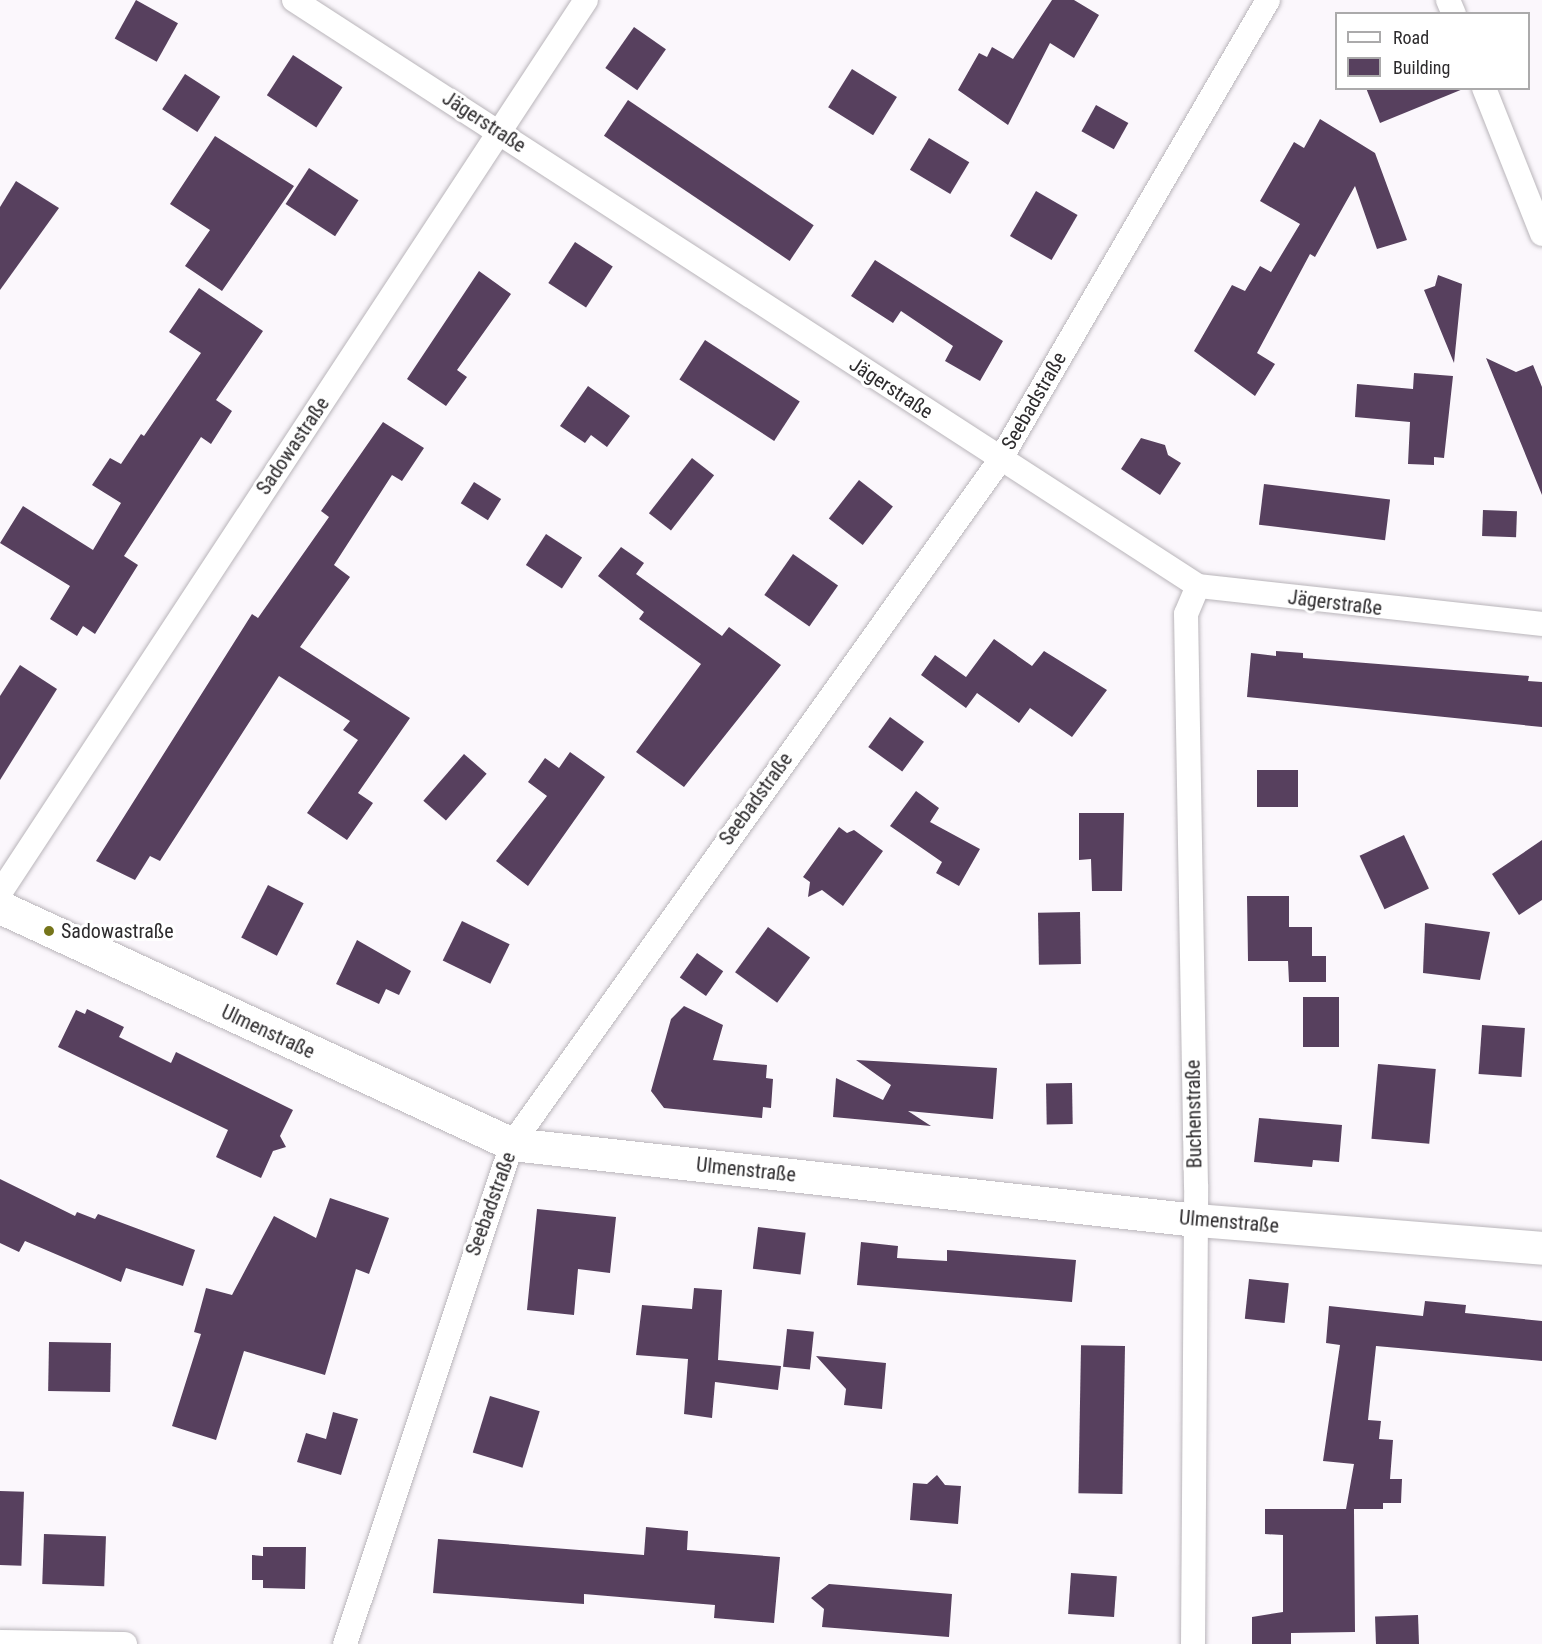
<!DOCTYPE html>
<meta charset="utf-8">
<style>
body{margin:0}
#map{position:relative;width:1542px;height:1644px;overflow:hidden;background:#fbf7fc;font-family:"Roboto Condensed",sans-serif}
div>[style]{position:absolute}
.building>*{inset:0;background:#57405e;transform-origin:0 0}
.roads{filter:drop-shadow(0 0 2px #b9b5ba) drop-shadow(0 0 2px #b9b5ba)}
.street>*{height:24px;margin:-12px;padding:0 12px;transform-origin:12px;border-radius:12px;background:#fff}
.secondary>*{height:33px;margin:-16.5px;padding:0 16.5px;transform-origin:16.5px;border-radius:16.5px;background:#fff}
.dots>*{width:16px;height:16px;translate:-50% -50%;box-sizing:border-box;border:3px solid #fff;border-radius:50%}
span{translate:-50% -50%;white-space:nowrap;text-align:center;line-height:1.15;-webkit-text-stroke:6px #fff;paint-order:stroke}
.street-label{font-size:20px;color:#2d2b2d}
.poi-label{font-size:20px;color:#2d2b2d}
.left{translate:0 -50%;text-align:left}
.legend{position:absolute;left:1335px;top:12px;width:195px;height:78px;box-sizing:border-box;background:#fff;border:2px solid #abaaab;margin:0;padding:8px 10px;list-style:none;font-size:18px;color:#2d2b2d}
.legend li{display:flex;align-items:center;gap:12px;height:30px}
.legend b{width:30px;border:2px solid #abaaab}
</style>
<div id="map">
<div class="building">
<div style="left:136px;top:0;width:48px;height:44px;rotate:29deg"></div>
<div style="clip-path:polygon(1052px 0,1074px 0,1099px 15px,1074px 58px,1050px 43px,1008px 125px,958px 90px,979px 53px,987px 57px,992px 47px,1013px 59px)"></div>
<div style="left:634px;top:27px;width:39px;height:50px;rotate:35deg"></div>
<div style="left:293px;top:55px;width:59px;height:48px;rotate:33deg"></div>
<div style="left:852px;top:69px;width:53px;height:45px;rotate:32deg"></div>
<div style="left:185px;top:74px;width:42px;height:42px;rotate:33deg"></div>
<div style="clip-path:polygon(1366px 88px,1463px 88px,1463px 89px,1380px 123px)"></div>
<div style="left:628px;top:100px;width:224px;height:43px;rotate:34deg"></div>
<div style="left:1096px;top:105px;width:37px;height:30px;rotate:29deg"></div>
<div style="clip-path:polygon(1320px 119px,1375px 153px,1407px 240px,1377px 249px,1355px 186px,1315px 257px,1310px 254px,1257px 353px,1275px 364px,1255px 396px,1194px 351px,1232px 285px,1245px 291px,1260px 266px,1271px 272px,1300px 224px,1260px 201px,1294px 142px,1304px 148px)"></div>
<div style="clip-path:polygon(215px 136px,294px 186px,222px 291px,185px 266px,210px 230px,170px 204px)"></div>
<div style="left:929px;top:138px;width:47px;height:37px;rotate:31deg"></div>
<div style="left:309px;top:168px;width:59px;height:43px;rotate:33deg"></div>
<div style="clip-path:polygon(16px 181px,59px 208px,0 290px,0 207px)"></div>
<div style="left:1036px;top:191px;width:48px;height:52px;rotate:30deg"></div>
<div style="left:575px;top:242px;width:45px;height:49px;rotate:33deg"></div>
<div style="clip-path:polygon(875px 260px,1003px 341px,980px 381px,945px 361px,953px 346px,901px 311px,893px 323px,851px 296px)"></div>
<div style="clip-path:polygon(479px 271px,511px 294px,457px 370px,467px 377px,446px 406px,407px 379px)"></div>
<div style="clip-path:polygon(1438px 275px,1462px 284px,1454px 363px,1424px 290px,1435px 286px)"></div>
<div style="clip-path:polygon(199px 288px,263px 331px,216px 400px,232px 411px,211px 444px,201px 437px,124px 556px,138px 565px,95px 634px,83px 626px,77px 636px,50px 619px,70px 586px,0 543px,23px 506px,93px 550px,121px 503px,92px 485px,110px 458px,121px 464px,141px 434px,144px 436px,201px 353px,169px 332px)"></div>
<div style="left:705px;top:340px;width:113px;height:47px;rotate:33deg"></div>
<div style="clip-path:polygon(1486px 358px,1516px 372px,1533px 365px,1542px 387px,1542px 495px)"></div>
<div style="clip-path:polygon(1414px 373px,1453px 376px,1444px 458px,1434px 457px,1434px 465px,1408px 464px,1410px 422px,1355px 417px,1357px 384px,1413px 389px)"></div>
<div style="clip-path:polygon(588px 386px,630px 416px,607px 447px,591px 435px,585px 443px,560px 426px)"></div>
<div style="clip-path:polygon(383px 422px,424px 448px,402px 481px,392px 475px,334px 565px,350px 577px,300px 647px,410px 718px,358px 793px,373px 803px,347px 840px,307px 813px,358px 740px,343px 730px,350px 721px,279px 676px,160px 861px,150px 856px,135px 880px,96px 861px,252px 614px,258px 618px,329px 517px,321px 511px)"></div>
<div style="clip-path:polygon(1141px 438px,1165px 445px,1168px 455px,1181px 463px,1160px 495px,1121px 469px)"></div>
<div style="left:692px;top:458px;width:28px;height:70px;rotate:38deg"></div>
<div style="left:859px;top:480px;width:43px;height:49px;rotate:38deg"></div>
<div style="left:474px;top:482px;width:32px;height:25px;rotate:32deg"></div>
<div style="left:1264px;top:484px;width:127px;height:41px;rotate:7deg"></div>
<div style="left:1483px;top:510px;width:34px;height:26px;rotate:2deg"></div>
<div style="left:546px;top:534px;width:43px;height:37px;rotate:33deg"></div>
<div style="clip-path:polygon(621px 547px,644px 563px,636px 574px,722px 636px,729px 627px,781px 665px,684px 787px,636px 752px,701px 664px,639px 619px,644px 612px,598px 576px)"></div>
<div style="left:793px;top:554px;width:55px;height:50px;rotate:35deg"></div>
<div style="clip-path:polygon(994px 639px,1032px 666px,1044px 651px,1107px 690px,1072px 737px,1030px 708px,1019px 723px,977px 693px,966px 708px,921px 675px,935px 655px,966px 677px)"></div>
<div style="clip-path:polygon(1276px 651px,1303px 653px,1303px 658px,1529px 676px,1528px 681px,1542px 682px,1542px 727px,1247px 697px,1251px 653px,1276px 656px)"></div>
<div style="clip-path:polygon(20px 665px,57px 689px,0 780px,0 696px)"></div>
<div style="left:890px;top:717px;width:42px;height:37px;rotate:36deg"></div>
<div style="clip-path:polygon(570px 752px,605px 777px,528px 886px,496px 861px,547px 796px,528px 782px,545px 758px,559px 768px)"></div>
<div style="left:464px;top:754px;width:30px;height:62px;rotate:41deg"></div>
<div style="left:1257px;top:770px;width:41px;height:37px"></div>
<div style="clip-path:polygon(916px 791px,939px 808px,930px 822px,980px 849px,959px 886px,936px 873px,942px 862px,890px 826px)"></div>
<div style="clip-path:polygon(1079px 813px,1124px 813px,1122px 891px,1092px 891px,1091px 859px,1079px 860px)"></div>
<div style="clip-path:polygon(839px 827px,847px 833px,854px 830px,883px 851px,843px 906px,822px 890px,808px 897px,810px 882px,803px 877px)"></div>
<div style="left:1404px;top:835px;width:59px;height:49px;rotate:65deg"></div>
<div style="clip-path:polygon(1542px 840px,1542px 900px,1519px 915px,1492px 874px)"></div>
<div style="left:268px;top:885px;width:40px;height:59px;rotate:27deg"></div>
<div style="clip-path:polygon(1247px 896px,1289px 896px,1289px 927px,1312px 927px,1312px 956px,1326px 956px,1326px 982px,1289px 982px,1288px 961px,1248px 961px)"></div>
<div style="left:1080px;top:912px;width:52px;height:42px;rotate:89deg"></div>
<div style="left:462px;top:921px;width:53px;height:44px;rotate:26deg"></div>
<div style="clip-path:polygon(1425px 923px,1490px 932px,1480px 980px,1423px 973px)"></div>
<div style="left:768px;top:927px;width:52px;height:56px;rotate:36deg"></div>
<div style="clip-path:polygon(357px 940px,411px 971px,399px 995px,386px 989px,379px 1004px,336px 984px)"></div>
<div style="left:697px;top:953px;width:32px;height:30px;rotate:35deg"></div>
<div style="left:1303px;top:997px;width:36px;height:50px"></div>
<div style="clip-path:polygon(684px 1006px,723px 1025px,713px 1060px,767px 1065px,766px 1078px,773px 1079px,771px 1108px,763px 1107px,762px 1118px,664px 1108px,651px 1091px,671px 1019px)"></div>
<div style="clip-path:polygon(87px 1009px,124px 1027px,119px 1037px,171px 1063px,176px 1052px,293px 1110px,280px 1136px,286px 1147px,273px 1151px,261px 1178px,216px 1157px,228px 1130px,58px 1047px,76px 1010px,85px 1014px)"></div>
<div style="left:1482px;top:1025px;width:43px;height:49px;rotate:4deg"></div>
<div style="clip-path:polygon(856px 1060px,997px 1068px,993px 1119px,908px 1111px,931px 1126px,833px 1117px,836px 1078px,883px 1100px,891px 1085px)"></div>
<div style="left:1378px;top:1064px;width:58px;height:75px;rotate:5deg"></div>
<div style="left:1072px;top:1083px;width:41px;height:26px;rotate:89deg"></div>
<div style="clip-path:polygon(1259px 1118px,1342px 1125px,1339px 1162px,1313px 1160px,1312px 1167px,1254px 1162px)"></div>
<div style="clip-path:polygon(0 1179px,75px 1216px,77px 1212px,95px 1219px,98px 1214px,195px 1250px,183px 1286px,126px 1268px,121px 1282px,25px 1241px,19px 1252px,0 1243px)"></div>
<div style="clip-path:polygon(330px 1198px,389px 1218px,369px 1274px,356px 1269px,325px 1375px,244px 1351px,216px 1440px,172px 1426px,201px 1334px,194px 1332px,206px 1288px,232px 1295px,274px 1216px,316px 1238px)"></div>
<div style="clip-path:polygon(537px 1209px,616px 1217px,610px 1273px,578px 1269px,574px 1315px,527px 1310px)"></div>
<div style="left:758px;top:1227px;width:48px;height:42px;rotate:7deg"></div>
<div style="clip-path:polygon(861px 1242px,898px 1246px,897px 1258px,947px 1261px,947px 1250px,1076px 1260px,1072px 1302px,857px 1285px)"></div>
<div style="left:1249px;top:1279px;width:40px;height:40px;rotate:6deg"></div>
<div style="clip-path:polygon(694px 1288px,722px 1290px,718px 1360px,781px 1366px,778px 1390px,715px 1382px,712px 1418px,684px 1414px,688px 1359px,636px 1355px,642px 1305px,692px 1309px)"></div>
<div style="clip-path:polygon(1425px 1301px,1466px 1305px,1465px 1313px,1542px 1321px,1542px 1361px,1376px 1346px,1368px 1420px,1381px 1421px,1379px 1439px,1393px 1440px,1390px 1479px,1402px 1479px,1401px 1503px,1383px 1503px,1383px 1509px,1346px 1509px,1354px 1464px,1323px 1461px,1340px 1345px,1326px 1343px,1329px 1306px,1423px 1316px)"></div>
<div style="left:787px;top:1329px;width:27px;height:38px;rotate:6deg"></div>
<div style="left:49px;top:1342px;width:62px;height:49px;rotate:1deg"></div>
<div style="left:1125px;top:1346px;width:148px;height:44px;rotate:91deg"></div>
<div style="clip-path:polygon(816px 1356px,886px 1363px,882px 1409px,844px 1405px,846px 1389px)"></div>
<div style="left:490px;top:1396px;width:52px;height:59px;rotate:17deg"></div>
<div style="clip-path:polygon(333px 1412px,358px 1419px,341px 1475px,297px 1462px,306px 1433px,326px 1439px)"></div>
<div style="clip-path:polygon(937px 1475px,945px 1485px,961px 1486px,958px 1524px,910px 1520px,913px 1483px,927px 1484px)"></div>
<div style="left:0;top:1491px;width:24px;height:74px;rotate:2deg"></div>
<div style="clip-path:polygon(1265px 1509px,1354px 1509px,1355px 1632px,1291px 1633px,1291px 1644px,1252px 1644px,1252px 1617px,1283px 1612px,1283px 1535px,1265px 1534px)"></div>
<div style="clip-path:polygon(646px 1527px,688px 1531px,687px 1550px,780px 1557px,774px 1623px,714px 1618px,715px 1605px,584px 1594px,584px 1604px,433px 1593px,438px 1539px,644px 1555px)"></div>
<div style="left:44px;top:1534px;width:62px;height:50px;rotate:2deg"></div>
<div style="clip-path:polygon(263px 1547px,306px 1547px,305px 1589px,263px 1588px,263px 1580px,252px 1580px,252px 1555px,263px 1556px)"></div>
<div style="left:1071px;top:1573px;width:46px;height:41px;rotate:4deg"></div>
<div style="clip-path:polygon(829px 1584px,952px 1594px,949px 1637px,822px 1627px,824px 1609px,811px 1598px)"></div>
<div style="left:1418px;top:1615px;width:29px;height:43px;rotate:88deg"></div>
</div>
<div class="roads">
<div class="street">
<div style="left:294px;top:0;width:1077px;rotate:32.95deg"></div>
<div style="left:1198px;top:586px;width:346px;rotate:6.3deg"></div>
<div style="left:1448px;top:0;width:15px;rotate:67deg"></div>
<div style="left:1484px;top:88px;width:157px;rotate:68.3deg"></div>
<div style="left:0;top:893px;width:1068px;rotate:-56.73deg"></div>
<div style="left:0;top:1642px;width:125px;rotate:0.9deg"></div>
<div style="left:345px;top:1644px;width:527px;rotate:-71.53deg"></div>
<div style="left:512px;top:1144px;width:840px;rotate:-54.49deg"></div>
<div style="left:1000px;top:460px;width:532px;rotate:-59.77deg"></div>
<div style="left:1193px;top:1644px;width:458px;rotate:-89.6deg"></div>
<div style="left:1196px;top:1186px;width:572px;rotate:-91deg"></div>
<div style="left:1186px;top:614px;width:30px;rotate:-67deg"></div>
</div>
<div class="secondary">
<div style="left:0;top:907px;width:564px;rotate:24.84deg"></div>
<div style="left:512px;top:1144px;width:688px;rotate:6.34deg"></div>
<div style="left:1196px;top:1220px;width:347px;rotate:4.6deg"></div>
</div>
</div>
<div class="dots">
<div style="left:49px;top:931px;background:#76751a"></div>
</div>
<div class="street-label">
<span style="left:484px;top:122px;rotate:33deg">Jägerstraße</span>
<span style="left:891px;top:388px;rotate:33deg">Jägerstraße</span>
<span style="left:1034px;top:401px;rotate:-60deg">Seebadstraße</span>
<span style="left:293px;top:446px;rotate:-56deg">Sadowastraße</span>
<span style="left:1335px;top:603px;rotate:7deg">Jägerstraße</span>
<span style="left:756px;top:799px;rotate:-54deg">Seebadstraße</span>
<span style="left:268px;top:1032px;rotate:25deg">Ulmenstraße</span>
<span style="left:1194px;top:1114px;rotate:-91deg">Buchenstraße</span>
<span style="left:746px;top:1170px;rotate:6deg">Ulmenstraße</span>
<span style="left:491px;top:1204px;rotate:-70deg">Seebadstraße</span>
<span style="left:1229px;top:1222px;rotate:5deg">Ulmenstraße</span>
</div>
<div class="poi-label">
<span class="left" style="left:61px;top:931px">Sadowastraße</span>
</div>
<ul class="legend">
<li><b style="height:8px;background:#fff"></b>Road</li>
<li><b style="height:16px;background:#57405e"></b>Building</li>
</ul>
</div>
